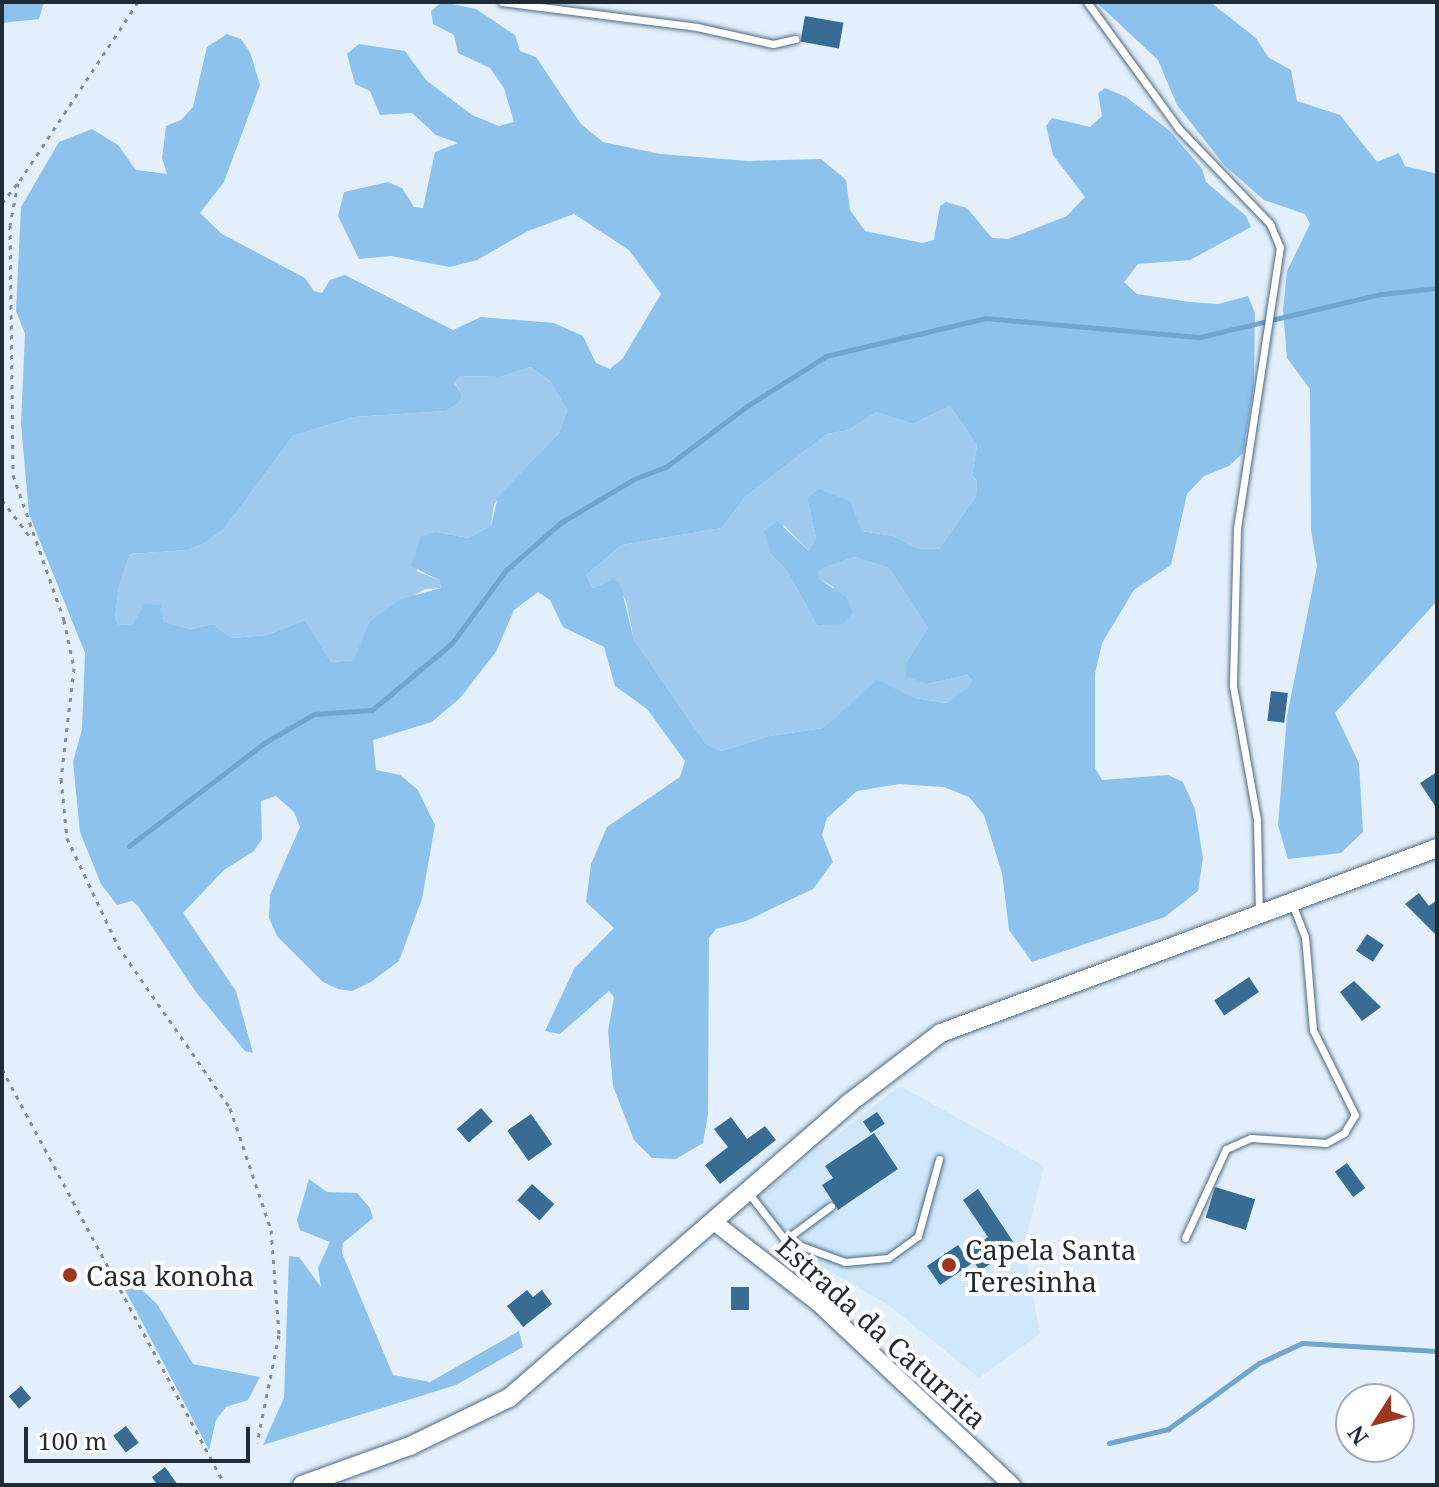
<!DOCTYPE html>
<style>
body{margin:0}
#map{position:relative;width:1439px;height:1487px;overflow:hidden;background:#e3effa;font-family:"Noto Serif",serif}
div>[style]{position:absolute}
.built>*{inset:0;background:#d1e8fb}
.green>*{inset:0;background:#9fcaed}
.forest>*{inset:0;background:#8dc2ed}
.stream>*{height:5px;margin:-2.5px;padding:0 2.5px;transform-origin:2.5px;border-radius:2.5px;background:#70a5ce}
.building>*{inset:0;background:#396c93;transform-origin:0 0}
.path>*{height:3px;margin-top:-1.5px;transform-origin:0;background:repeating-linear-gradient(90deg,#818d97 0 4px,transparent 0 10px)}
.roads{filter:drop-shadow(0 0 2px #4d6980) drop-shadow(0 0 2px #4d6980)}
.service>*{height:7px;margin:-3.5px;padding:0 3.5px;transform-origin:3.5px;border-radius:3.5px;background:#fff}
.tertiary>*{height:16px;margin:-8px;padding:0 8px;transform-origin:8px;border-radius:8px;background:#fff}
.secondary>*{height:18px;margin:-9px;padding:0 9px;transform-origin:9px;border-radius:9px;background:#fff}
.dots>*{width:22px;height:22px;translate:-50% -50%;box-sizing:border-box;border:4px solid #fff;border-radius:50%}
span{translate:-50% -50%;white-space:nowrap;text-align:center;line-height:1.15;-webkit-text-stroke:8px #fff;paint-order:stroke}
.poi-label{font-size:28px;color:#1f2b35}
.left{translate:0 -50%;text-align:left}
.street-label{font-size:28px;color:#1f2b35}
.frame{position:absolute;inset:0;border:4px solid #1f2b35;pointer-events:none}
.north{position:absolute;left:1335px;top:1383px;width:80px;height:80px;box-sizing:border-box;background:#fff;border:2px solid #a5aaae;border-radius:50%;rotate:234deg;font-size:22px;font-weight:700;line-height:32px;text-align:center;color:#1f2b35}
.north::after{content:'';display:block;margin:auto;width:28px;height:36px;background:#9f3620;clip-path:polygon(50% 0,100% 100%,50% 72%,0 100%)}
.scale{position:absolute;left:24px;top:1427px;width:226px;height:36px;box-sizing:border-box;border:4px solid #1f2b35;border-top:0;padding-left:10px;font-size:24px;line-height:28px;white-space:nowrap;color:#1f2b35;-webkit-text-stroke:6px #fff;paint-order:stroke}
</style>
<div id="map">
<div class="built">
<div style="clip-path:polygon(900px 1086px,1044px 1166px,1024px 1246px,1040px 1334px,979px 1378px,887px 1304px,782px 1244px,752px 1200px)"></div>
</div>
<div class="green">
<div style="clip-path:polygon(531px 367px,550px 381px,567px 410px,559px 433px,494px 504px,491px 526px,468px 538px,437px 532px,416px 571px,439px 580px,441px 588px,425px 589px,369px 622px,355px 660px,331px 662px,305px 620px,267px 635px,231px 638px,213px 624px,191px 629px,162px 622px,161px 605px,133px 624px,119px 625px,115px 618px,119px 586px,130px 554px,188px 550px,203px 544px,224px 529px,293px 436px,354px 417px,446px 411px,459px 403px,462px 395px,454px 381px,460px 376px,500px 377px)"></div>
<div style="clip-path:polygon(950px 406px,977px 445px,972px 475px,977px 481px,976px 496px,939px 549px,915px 548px,894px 536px,862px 531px,852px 517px,807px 498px,816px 538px,809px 551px,784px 525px,771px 554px,787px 571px,817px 625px,834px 587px,818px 579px,817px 570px,854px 557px,889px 568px,928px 628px,907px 661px,927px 684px,967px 675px,972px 680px,969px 687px,948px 703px,915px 698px,877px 681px,823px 728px,769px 736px,722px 751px,706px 744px,634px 640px,626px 601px,613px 579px,593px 588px,586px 575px,622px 545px,722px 528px,745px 497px,827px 434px,849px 430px,876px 412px,913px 424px)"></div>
</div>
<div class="forest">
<div style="clip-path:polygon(2px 2px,44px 2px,39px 19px,2px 23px)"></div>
<div style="clip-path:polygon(evenodd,442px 2px,476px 9px,515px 35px,520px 51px,536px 57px,581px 124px,603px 142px,660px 154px,748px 161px,821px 159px,846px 180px,850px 210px,865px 231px,922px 243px,934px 240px,940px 206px,946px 202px,967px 208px,992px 238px,1008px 239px,1067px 216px,1085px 197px,1053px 155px,1046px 126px,1052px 118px,1090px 127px,1102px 116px,1098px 93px,1105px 88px,1126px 97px,1170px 131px,1202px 169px,1206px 182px,1246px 216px,1251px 227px,1190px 260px,1138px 264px,1124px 282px,1137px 294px,1190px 302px,1218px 304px,1248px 296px,1255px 313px,1254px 385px,1243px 453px,1229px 466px,1204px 476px,1187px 494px,1171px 565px,1134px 590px,1102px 643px,1095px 674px,1095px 768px,1102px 780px,1168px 775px,1183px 782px,1195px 809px,1203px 858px,1198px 891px,1165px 917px,1032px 962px,1009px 930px,1002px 873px,984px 815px,969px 797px,944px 787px,899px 784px,857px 791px,827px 818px,822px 835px,833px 862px,813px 889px,746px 921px,716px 929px,709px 938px,708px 1114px,703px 1143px,676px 1159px,652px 1158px,634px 1140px,613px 1086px,608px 1031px,614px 997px,609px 991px,560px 1034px,545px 1031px,574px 969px,614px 928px,586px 902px,591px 864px,607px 827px,680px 777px,685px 761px,647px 709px,615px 686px,604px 647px,563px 627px,550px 600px,538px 592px,514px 610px,496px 652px,460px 698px,432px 722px,373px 740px,376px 770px,400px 775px,418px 790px,435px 825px,422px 899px,399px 961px,371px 982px,352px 991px,338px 989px,323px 982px,277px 936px,269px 918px,270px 895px,300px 827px,294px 812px,276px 796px,261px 801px,262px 839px,254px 851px,224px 870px,183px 913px,236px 991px,253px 1053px,245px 1051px,196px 992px,138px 906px,132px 901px,117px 905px,101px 884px,80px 832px,73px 762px,82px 729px,85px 653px,29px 514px,21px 424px,25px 334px,16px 311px,21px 207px,59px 142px,92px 129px,118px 145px,136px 170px,167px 174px,162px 158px,166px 126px,181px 120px,193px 107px,207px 47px,227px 34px,241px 39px,250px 52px,260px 85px,224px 182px,200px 213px,222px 234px,305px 278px,314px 291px,322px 293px,330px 280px,345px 275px,453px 330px,481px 317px,554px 323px,583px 336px,596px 363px,610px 369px,623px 358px,661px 294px,629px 250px,574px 214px,528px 231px,477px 260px,450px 267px,391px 256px,359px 259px,338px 216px,344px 192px,388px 182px,402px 188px,414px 207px,423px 208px,435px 152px,458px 143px,436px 135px,412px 113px,380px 115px,370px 91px,355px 84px,347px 54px,359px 44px,405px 51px,427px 81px,472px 115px,499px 126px,514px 122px,504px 88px,490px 68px,458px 53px,454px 35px,433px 24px,431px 11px,442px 2px,531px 367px,550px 381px,567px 410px,559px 433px,498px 497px,491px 526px,468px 538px,437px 532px,421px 536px,411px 566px,439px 580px,441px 588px,401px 599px,369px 622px,354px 660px,331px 662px,305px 620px,267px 635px,231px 638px,213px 624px,191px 629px,163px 622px,161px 605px,145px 604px,133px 624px,119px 625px,115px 618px,119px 586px,130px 554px,188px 550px,203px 544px,224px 529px,293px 436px,354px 417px,446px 411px,459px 403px,462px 395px,454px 382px,460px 376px,500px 377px,531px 367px,442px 2px,950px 406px,977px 445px,972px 475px,977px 481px,976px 496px,939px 549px,915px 548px,894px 536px,862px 531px,850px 502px,819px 489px,807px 498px,816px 538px,809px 551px,777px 521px,764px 531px,771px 554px,787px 571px,817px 625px,843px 624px,853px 612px,846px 597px,819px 579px,818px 570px,854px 557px,889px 568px,928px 628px,907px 661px,906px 676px,927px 684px,967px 675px,972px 680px,969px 687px,947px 703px,915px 698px,877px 680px,823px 728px,769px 736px,722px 751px,706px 744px,634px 640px,620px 583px,613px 579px,593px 588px,586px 575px,622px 545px,722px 528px,745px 497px,827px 434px,849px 430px,876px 412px,913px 424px,950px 406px)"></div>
<div style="clip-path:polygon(1096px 2px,1210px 2px,1256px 38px,1268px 57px,1291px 70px,1297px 101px,1340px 115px,1377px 162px,1399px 153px,1405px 166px,1437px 174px,1437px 601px,1335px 713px,1359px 763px,1363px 832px,1341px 853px,1288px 859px,1278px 825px,1287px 716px,1317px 566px,1311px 530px,1310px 389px,1287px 358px,1283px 310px,1287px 271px,1310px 224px,1305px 214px,1264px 200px,1225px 166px,1177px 105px,1158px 60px)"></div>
<div style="clip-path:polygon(309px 1179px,327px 1192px,357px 1193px,370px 1208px,373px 1218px,343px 1243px,342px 1253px,393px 1375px,430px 1382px,519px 1331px,523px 1347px,456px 1385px,263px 1445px,284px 1398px,289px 1256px,299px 1257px,321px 1287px,318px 1268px,330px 1242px,300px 1230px,297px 1220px)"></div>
<div style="clip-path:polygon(121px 1282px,142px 1290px,157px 1304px,193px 1364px,260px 1377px,248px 1400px,226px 1407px,216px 1420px,209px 1450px)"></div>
</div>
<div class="stream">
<div style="left:129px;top:846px;width:170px;rotate:-37.3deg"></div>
<div style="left:264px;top:743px;width:58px;rotate:-30.1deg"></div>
<div style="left:314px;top:714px;width:58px;rotate:-3.9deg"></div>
<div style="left:372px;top:710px;width:104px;rotate:-39.9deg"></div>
<div style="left:452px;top:643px;width:91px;rotate:-53.5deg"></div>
<div style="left:506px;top:570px;width:72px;rotate:-41deg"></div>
<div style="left:560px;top:523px;width:86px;rotate:-30.7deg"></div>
<div style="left:634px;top:479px;width:34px;rotate:-21deg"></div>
<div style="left:666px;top:467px;width:101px;rotate:-37deg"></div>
<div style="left:747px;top:406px;width:93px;rotate:-32.3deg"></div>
<div style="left:826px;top:356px;width:163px;rotate:-13.4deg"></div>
<div style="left:985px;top:318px;width:216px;rotate:5.1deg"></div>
<div style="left:1200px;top:337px;width:186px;rotate:-13.4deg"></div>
<div style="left:1381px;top:294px;width:56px;rotate:-6.1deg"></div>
<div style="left:1109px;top:1443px;width:61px;rotate:-13.3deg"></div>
<div style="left:1168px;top:1429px;width:112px;rotate:-36deg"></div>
<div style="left:1259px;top:1363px;width:47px;rotate:-24.9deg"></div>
<div style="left:1302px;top:1343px;width:135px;rotate:3.4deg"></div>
</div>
<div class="building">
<div style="left:805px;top:16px;width:39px;height:26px;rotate:10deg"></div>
<div style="left:1271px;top:691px;width:17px;height:30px;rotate:7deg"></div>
<div style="clip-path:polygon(1437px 772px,1437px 809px,1420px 783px)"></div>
<div style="clip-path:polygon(1419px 893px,1429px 906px,1437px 900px,1437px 936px,1405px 904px)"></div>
<div style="left:1367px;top:934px;width:20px;height:20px;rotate:33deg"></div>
<div style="left:1249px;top:977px;width:18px;height:42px;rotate:56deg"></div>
<div style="clip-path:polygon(1354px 981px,1381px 1007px,1362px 1021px,1340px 992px)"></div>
<div style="left:481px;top:1108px;width:18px;height:32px;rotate:49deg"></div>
<div style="left:877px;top:1112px;width:14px;height:17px;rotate:56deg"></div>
<div style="left:531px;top:1114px;width:37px;height:29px;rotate:55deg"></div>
<div style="clip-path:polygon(731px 1117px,747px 1139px,765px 1126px,776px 1140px,720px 1184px,705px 1165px,728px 1147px,714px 1129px)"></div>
<div style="clip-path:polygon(874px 1133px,898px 1169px,838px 1210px,822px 1185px,833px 1178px,825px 1166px)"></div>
<div style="left:1347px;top:1163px;width:31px;height:15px;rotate:54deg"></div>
<div style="left:532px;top:1184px;width:30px;height:22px;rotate:42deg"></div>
<div style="left:1215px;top:1187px;width:42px;height:32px;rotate:17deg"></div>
<div style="clip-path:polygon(978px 1189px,1016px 1246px,980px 1271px,974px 1262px,940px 1285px,927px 1266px,958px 1245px,964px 1254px,988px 1237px,963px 1200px)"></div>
<div style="left:749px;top:1287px;width:23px;height:18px;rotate:90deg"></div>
<div style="clip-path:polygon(527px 1290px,533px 1297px,542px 1290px,552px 1304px,523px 1327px,507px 1306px)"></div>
<div style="left:21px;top:1386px;width:16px;height:16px;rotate:50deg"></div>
<div style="left:126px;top:1426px;width:21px;height:16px;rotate:53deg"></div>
<div style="clip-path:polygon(165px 1467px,178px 1485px,157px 1485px,152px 1477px)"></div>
</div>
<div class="path">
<div style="left:138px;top:2px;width:217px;rotate:123.5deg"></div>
<div style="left:18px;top:183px;width:43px;rotate:100.8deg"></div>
<div style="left:10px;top:225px;width:250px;rotate:89.3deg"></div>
<div style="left:13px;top:475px;width:154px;rotate:70.6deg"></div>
<div style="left:64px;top:620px;width:49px;rotate:78.2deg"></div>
<div style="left:74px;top:668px;width:112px;rotate:96.7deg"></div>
<div style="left:61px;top:779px;width:59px;rotate:84.2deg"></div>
<div style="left:67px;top:838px;width:119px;rotate:64.7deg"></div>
<div style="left:118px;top:946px;width:197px;rotate:55.3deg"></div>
<div style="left:230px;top:1108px;width:129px;rotate:71.4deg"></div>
<div style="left:271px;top:1230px;width:105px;rotate:85.6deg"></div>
<div style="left:279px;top:1335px;width:110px;rotate:101.5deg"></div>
<div style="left:2px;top:203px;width:24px;rotate:-52deg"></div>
<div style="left:2px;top:500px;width:48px;rotate:52.7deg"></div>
<div style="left:2px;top:1069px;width:472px;rotate:61.8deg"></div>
</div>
<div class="roads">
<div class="service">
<div style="left:502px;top:2px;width:197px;rotate:7.3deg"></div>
<div style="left:697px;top:27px;width:78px;rotate:12.6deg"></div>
<div style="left:773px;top:44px;width:23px;rotate:-13deg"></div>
<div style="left:1087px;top:2px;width:157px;rotate:54.1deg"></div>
<div style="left:1179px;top:129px;width:132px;rotate:46.2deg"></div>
<div style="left:1270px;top:224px;width:25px;rotate:67deg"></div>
<div style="left:1280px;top:247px;width:285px;rotate:98.7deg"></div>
<div style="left:1237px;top:529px;width:157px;rotate:91.5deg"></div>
<div style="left:1233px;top:686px;width:136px;rotate:79.8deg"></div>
<div style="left:1257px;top:820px;width:92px;rotate:88.8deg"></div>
<div style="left:747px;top:1191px;width:62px;rotate:52.2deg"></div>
<div style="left:785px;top:1240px;width:64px;rotate:20.1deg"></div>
<div style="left:845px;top:1262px;width:43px;rotate:-5.3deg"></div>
<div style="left:888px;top:1258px;width:37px;rotate:-36deg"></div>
<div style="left:918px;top:1236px;width:80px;rotate:-74.7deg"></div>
<div style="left:1185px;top:1238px;width:98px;rotate:-65.3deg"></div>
<div style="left:1226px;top:1149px;width:27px;rotate:-24deg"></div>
<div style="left:1251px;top:1138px;width:75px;rotate:3.8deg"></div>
<div style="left:1326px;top:1143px;width:21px;rotate:-29deg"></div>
<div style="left:1344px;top:1133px;width:21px;rotate:-59deg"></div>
<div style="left:1355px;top:1115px;width:95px;rotate:-116.3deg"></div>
<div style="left:1313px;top:1030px;width:93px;rotate:-94.9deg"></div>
<div style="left:1305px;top:937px;width:36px;rotate:-111deg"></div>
<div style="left:785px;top:1240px;width:57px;rotate:-36.5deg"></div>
</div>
<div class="tertiary">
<div style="left:714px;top:1222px;width:132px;rotate:37.9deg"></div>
<div style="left:818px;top:1303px;width:266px;rotate:43.2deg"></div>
</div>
<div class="secondary">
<div style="left:302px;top:1485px;width:115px;rotate:-19.9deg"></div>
<div style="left:410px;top:1446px;width:110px;rotate:-25.9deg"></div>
<div style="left:509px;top:1398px;width:449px;rotate:-40.9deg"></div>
<div style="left:848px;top:1104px;width:117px;rotate:-37.4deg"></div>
<div style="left:941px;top:1033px;width:529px;rotate:-20.45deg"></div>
</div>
</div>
<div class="dots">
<div style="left:949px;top:1265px;background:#9f3620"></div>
<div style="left:70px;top:1275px;background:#9f3620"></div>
</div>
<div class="poi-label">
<span class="left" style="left:965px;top:1265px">Capela Santa<br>Teresinha</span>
<span class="left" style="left:86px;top:1275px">Casa konoha</span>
</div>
<div class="street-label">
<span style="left:882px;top:1332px;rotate:42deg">Estrada da Caturrita</span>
</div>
<div class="frame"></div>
<div class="north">N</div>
<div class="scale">100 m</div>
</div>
